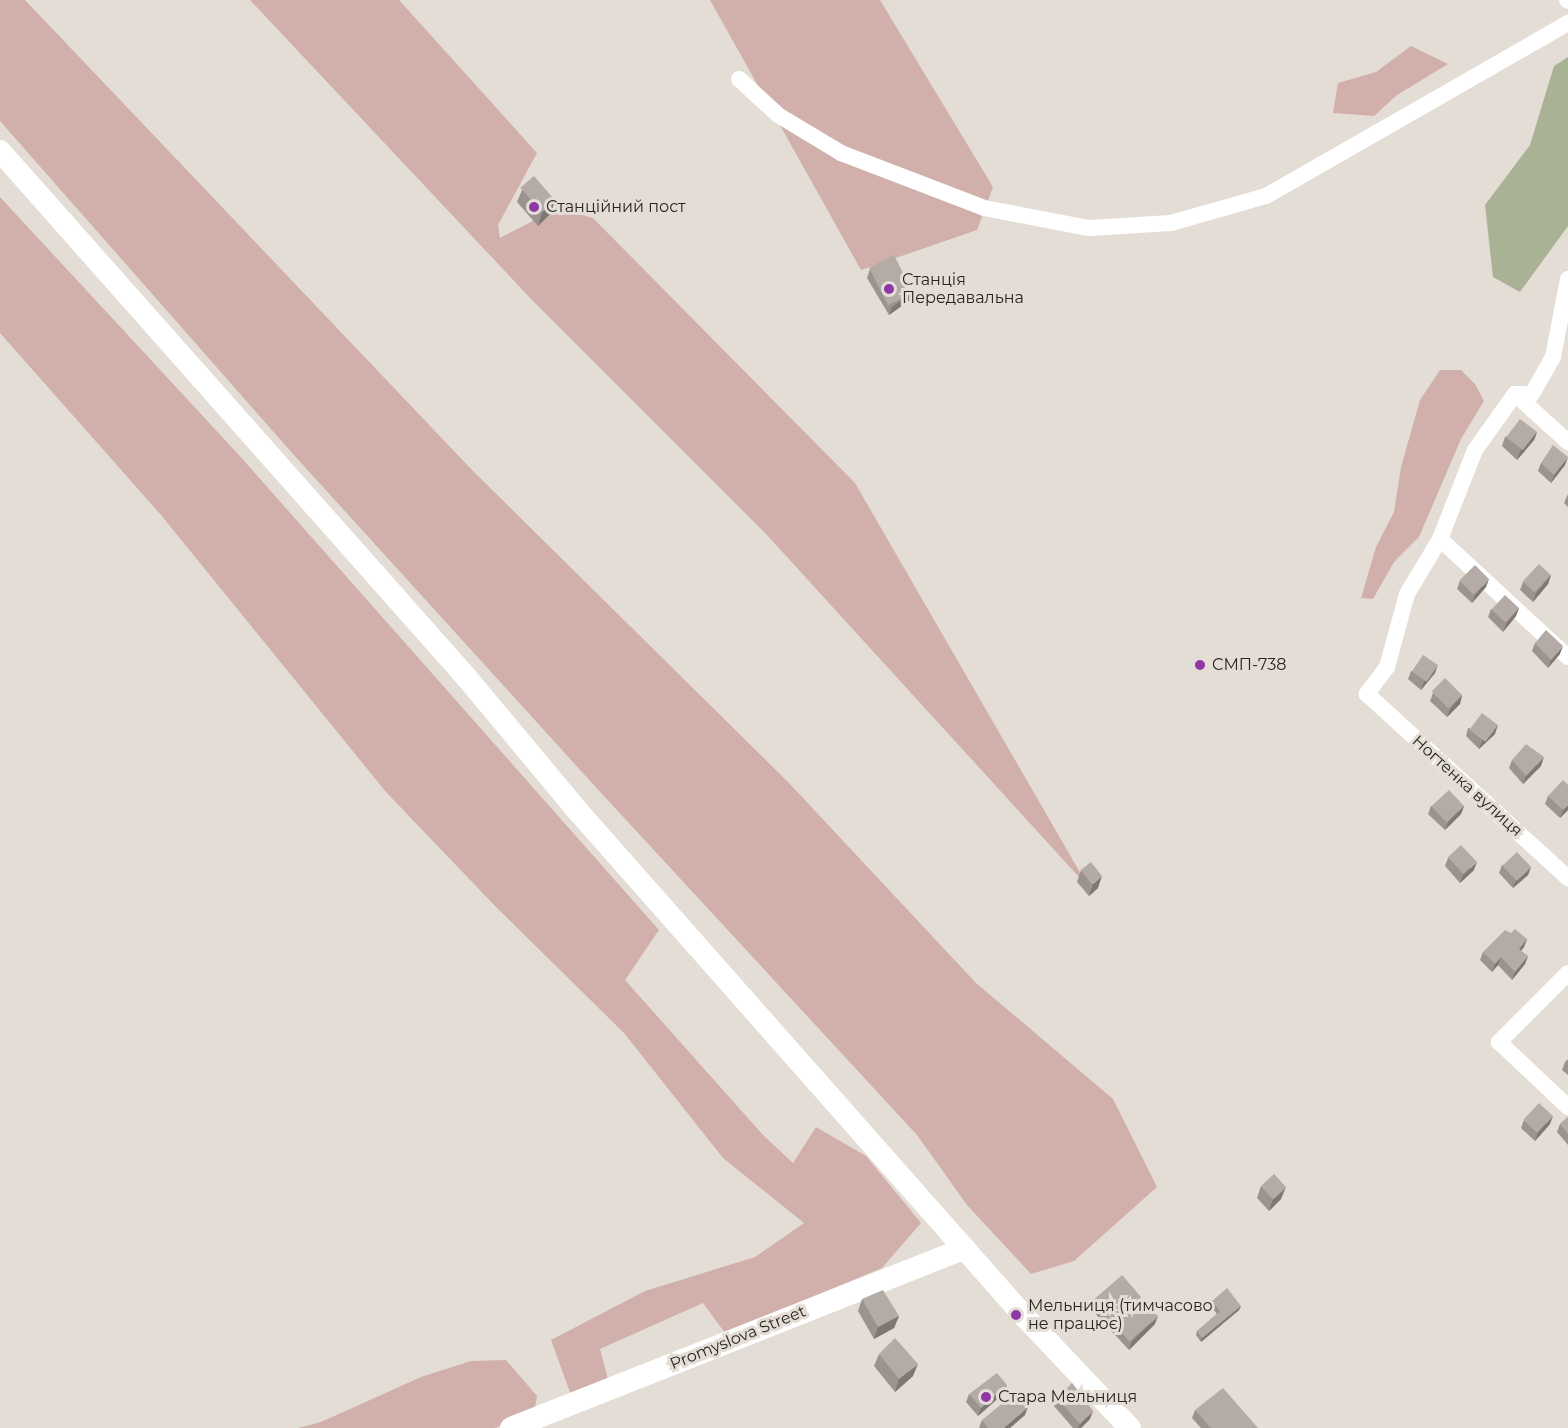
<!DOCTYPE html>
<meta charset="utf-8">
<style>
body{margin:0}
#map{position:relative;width:1568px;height:1428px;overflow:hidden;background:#e4ddd5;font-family:Montserrat,sans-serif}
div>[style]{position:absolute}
.green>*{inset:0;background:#d1b0ab}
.water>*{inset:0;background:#a9b294}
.street>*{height:16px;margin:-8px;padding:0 8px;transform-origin:8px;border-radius:8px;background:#fff}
.secondary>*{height:22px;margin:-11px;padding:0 11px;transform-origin:11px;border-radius:11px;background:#fff}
.wall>*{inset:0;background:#9b938f}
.shaded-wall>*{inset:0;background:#7e7874}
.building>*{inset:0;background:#b4aba6;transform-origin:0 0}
.dots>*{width:16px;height:16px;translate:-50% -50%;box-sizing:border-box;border:3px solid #e4ddd5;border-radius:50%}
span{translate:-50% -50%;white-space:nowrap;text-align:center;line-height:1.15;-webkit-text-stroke:6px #e4ddd5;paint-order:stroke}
.poi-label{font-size:16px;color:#282522}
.left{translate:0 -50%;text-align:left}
.street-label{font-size:16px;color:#282522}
</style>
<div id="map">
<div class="green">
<div style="clip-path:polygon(0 0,25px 0,473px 471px,789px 783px,976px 983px,1113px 1099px,1157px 1187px,1074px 1261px,1031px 1274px,967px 1205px,917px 1135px,602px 794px,293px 454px,0 121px)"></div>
<div style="clip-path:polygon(250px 0,399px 0,537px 153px,498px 225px,500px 238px,558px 208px,593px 218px,855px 483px,1089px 888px,766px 534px,532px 300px)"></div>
<div style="clip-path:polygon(710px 0,880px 0,993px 187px,977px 230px,861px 270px)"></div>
<div style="clip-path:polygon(1411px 46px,1448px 64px,1397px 95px,1374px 116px,1333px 113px,1338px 83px,1376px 72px)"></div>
<div style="clip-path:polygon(0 197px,238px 454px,659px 930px,625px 980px,763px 1135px,793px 1163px,816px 1127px,866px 1156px,921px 1223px,882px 1268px,725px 1333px,703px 1303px,600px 1349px,609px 1383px,571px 1395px,551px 1340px,645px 1291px,755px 1257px,804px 1223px,723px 1158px,624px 1033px,496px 907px,386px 792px,161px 515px,0 333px)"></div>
<div style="clip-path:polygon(1440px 370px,1461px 370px,1475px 384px,1484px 401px,1461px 439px,1419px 537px,1394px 562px,1373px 599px,1361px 598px,1376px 547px,1394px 512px,1401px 467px,1420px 400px)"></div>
<div style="clip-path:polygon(506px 1360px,537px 1396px,534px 1413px,495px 1428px,298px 1428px,321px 1422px,421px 1377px,471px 1361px)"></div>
</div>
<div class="water">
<div style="clip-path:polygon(1568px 57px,1568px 226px,1520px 292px,1493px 277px,1485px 205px,1530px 145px,1554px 66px)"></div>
</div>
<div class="street">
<div style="left:1567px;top:0;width:1px;rotate:45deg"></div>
<div style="left:739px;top:79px;width:53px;rotate:42.7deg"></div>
<div style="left:778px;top:115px;width:74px;rotate:31.1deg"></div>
<div style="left:841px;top:153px;width:153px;rotate:21deg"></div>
<div style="left:984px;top:208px;width:107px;rotate:10.8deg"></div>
<div style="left:1089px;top:228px;width:82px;rotate:-3.5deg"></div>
<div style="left:1171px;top:223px;width:99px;rotate:-15.9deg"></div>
<div style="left:1266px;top:196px;width:348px;rotate:-29.8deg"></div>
<div style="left:1568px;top:279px;width:79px;rotate:100.9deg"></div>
<div style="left:1553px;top:357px;width:43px;rotate:119.6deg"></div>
<div style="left:1532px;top:394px;width:17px;rotate:180deg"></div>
<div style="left:1515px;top:394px;width:69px;rotate:125.5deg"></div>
<div style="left:1475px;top:450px;width:96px;rotate:111.5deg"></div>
<div style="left:1440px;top:539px;width:64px;rotate:121deg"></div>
<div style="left:1407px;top:594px;width:76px;rotate:105.3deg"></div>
<div style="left:1387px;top:667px;width:34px;rotate:127deg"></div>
<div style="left:1367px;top:694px;width:273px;rotate:42.5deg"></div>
<div style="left:1515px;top:394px;width:72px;rotate:42.2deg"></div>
<div style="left:1440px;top:539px;width:174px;rotate:42.7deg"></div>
<div style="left:1568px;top:973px;width:98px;rotate:135deg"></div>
<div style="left:1499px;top:1042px;width:95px;rotate:43.3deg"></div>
</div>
<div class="secondary">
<div style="left:0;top:151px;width:704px;rotate:48.45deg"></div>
<div style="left:467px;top:678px;width:170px;rotate:50.2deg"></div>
<div style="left:576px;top:809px;width:677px;rotate:48.54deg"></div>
<div style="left:1024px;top:1316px;width:154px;rotate:46.6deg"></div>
<div style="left:511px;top:1428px;width:488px;rotate:-21.6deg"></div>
</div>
<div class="wall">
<div style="clip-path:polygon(522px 190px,555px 200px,551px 213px,538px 226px,517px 202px)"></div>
<div style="clip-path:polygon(870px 269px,913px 292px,910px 300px,889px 315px,867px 278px)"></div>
<div style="clip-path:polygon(1537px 432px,1534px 440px,1517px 460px,1502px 446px,1505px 437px)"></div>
<div style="clip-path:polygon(1541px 463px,1565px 465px,1551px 483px,1538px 471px)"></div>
<div style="clip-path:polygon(1568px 494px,1568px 507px,1564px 503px)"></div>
<div style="clip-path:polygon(1551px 575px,1548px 584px,1533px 602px,1520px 590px,1523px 582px)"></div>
<div style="clip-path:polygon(1460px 581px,1486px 587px,1472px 603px,1457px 589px)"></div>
<div style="clip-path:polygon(1519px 608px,1516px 616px,1503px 632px,1488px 617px,1491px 609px)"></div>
<div style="clip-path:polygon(1535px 643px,1560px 654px,1548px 668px,1532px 651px)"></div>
<div style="clip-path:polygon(1411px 671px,1435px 673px,1421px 690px,1408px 679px)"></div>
<div style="clip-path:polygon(1433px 693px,1462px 695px,1460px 704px,1447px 717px,1430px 701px)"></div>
<div style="clip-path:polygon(1468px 728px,1495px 734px,1479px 749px,1466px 736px)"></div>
<div style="clip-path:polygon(1512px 760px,1541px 766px,1523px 784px,1509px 768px)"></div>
<div style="clip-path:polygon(1548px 796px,1568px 810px,1560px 818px,1545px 804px)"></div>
<div style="clip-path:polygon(1431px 806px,1464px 806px,1461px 814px,1445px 830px,1428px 814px)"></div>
<div style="clip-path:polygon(1448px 858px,1474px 870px,1460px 883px,1445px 866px)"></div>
<div style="clip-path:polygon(1502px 865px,1531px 867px,1528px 875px,1513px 888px,1499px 873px)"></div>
<div style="clip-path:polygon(1081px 870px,1098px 888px,1089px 896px,1077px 882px)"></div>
<div style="clip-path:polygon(1527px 939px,1524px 947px,1521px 951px,1528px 956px,1525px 964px,1512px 980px,1498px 965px,1492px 972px,1480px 960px,1483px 952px)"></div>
<div style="clip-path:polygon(1568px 1059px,1568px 1075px,1562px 1070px,1565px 1062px)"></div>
<div style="clip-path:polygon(1568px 1117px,1568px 1145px,1557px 1132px,1560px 1124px)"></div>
<div style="clip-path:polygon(1524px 1120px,1550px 1124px,1535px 1141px,1521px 1128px)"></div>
<div style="clip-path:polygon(1261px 1186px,1281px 1199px,1269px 1211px,1257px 1198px)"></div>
<div style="clip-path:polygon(862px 1299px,899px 1316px,894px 1328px,874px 1339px,858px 1311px)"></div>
<div style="clip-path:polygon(1094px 1300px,1155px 1324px,1129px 1350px,1091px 1309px)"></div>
<div style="clip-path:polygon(1212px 1301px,1241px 1306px,1239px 1310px,1201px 1342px,1196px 1335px,1197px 1331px,1217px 1314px,1210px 1305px)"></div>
<div style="clip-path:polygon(879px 1354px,913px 1376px,895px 1392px,874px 1366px)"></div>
<div style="clip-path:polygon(1004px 1393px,978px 1416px,966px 1402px,969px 1394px)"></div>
<div style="clip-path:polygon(1057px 1398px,1090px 1419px,1081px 1428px,1073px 1428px,1054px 1406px)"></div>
<div style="clip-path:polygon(1195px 1410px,1258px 1428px,1201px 1428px,1192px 1418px)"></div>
<div style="clip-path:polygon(1025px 1415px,1010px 1428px,979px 1428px,982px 1420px)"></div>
</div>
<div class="shaded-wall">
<div style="clip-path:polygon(555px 200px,551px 213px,538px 226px,542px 213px)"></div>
<div style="clip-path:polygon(913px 292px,910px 300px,889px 315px,892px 307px)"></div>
<div style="clip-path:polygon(1537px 432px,1534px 440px,1517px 460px,1520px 452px)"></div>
<div style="clip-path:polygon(1568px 457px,1565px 465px,1551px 483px,1554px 475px)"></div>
<div style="clip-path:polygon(1551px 575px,1548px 584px,1533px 602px,1536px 593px)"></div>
<div style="clip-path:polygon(1489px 579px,1486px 587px,1472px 603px,1475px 595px)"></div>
<div style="clip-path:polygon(1519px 608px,1516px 616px,1503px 632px,1506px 624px)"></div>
<div style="clip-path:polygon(1563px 646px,1560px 654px,1548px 668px,1551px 660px)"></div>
<div style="clip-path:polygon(1438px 665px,1435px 673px,1421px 690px,1424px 682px)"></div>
<div style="clip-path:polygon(1462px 695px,1460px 704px,1447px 717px,1450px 709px)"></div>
<div style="clip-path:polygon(1498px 725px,1495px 734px,1479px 749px,1482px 741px)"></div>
<div style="clip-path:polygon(1544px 757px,1541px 766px,1523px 784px,1526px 776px)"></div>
<div style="clip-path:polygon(1568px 805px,1568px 810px,1560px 818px,1563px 810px)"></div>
<div style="clip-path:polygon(1464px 806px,1461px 814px,1445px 830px,1448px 822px)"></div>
<div style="clip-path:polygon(1477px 862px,1474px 870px,1460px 883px,1463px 875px)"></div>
<div style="clip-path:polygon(1531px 867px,1528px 875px,1513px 888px,1516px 880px)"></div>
<div style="clip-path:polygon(1102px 876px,1098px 888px,1089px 896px,1093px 884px)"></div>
<div style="clip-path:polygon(1527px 939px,1524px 947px,1516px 957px,1519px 949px)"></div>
<div style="clip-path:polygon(1528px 956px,1525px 964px,1512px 980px,1515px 972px)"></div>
<div style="clip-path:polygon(1501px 957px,1498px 965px,1492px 972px,1495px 964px)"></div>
<div style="clip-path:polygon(1553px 1116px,1550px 1124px,1535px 1141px,1538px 1132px)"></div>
<div style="clip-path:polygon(1286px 1187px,1281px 1199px,1269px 1211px,1273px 1199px)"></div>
<div style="clip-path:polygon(1241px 1306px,1239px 1310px,1201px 1342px,1202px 1338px)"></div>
<div style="clip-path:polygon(899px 1316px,894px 1328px,874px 1339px,878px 1327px)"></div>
<div style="clip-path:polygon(1158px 1316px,1155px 1324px,1129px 1350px,1132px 1341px)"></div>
<div style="clip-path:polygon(918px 1364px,913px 1376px,895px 1392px,899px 1379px)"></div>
<div style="clip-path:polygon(1007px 1385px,1004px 1393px,978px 1416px,981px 1408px)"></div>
<div style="clip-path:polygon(1028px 1407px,1025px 1415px,1010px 1428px,1004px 1428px)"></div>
<div style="clip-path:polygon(1093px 1411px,1090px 1419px,1081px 1428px,1078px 1428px,1080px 1424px)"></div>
</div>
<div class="building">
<div style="left:534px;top:176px;width:32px;height:18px;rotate:49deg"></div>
<div style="left:894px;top:255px;width:42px;height:28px;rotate:63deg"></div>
<div style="left:1520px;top:419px;width:21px;height:23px;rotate:37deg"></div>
<div style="clip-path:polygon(1553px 445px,1568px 457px,1554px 475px,1541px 463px)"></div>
<div style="left:1539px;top:564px;width:16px;height:24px;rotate:43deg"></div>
<div style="left:1475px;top:565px;width:20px;height:22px;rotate:45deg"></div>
<div style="left:1505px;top:595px;width:19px;height:20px;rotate:43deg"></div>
<div style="clip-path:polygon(1546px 630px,1563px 646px,1551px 660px,1535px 643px)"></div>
<div style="left:1423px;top:655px;width:18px;height:20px;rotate:34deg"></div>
<div style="left:1445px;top:678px;width:24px;height:19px;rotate:45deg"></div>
<div style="left:1482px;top:713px;width:20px;height:21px;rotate:37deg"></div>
<div style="clip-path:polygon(1526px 744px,1544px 757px,1526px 776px,1512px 760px)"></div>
<div style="clip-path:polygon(1563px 780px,1568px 785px,1568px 805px,1563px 810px,1548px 796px)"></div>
<div style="left:1449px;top:790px;width:22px;height:24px;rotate:47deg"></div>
<div style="left:1461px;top:845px;width:23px;height:18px;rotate:47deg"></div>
<div style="left:1517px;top:852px;width:21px;height:20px;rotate:47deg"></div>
<div style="left:1091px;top:862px;width:18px;height:13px;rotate:52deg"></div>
<div style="clip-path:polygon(1515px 929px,1527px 939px,1519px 949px,1528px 956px,1515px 972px,1501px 957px,1495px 964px,1483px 952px,1505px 930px,1511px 933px)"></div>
<div style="left:1539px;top:1103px;width:19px;height:23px;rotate:43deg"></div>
<div style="clip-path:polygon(1568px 1117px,1568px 1134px,1560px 1124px)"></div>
<div style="left:1274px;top:1174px;width:18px;height:18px;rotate:47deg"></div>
<div style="left:1122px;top:1275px;width:55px;height:38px;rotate:49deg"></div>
<div style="clip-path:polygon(1227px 1288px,1241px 1306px,1202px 1338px,1197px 1331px,1220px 1311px,1212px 1301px)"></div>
<div style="clip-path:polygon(883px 1290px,899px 1316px,878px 1327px,862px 1299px)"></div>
<div style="clip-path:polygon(895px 1338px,918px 1364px,899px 1379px,879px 1354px)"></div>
<div style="clip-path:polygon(997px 1373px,1007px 1385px,981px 1408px,969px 1394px)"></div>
<div style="clip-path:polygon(1072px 1383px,1093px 1411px,1080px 1424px,1057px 1398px)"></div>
<div style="clip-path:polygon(1223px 1388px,1258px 1428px,1211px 1428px,1195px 1410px)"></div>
<div style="clip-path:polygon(1015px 1393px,1028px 1407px,1004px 1428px,988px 1428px,982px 1420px)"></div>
</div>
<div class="dots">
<div style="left:534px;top:207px;background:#8e37a5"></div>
<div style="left:889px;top:289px;background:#8e37a5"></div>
<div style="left:1200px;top:665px;background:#8e37a5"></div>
<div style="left:1016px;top:1315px;background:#8e37a5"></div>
<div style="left:986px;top:1397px;background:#8e37a5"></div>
</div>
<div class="poi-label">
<span class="left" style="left:546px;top:207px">Станційний пост</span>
<span class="left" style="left:902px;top:289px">Станція<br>Передавальна</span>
<span class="left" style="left:1212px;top:665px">СМП-738</span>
<span class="left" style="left:1028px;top:1315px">Мельниця (тимчасово<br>не працює)</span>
<span class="left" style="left:998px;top:1397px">Стара Мельниця</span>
</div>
<div class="street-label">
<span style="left:1467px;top:786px;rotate:42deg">Ногтенка вулиця</span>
<span style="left:738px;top:1338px;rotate:-22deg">Promyslova Street</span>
</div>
</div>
